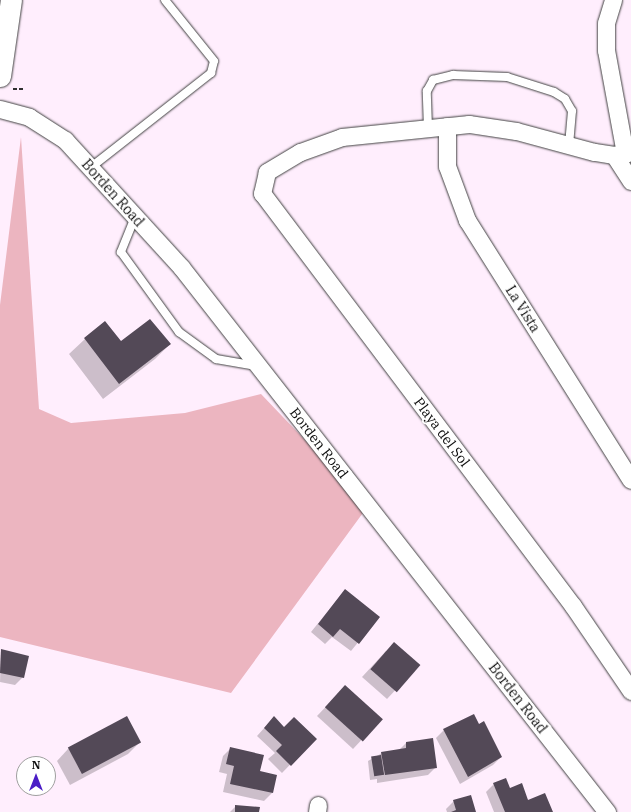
<!DOCTYPE html>
<style>
body{margin:0}
#map{position:relative;width:631px;height:812px;overflow:hidden;background:#ffeefd;font-family:"IBM Plex Serif",serif}
div>[style]{position:absolute}
.green>*{inset:0;background:#ecb5c0}
.shadow>*{inset:0;background:#0003}
.building>*{inset:0;background:#534957;transform-origin:0 0}
.path>*{height:2.5px;margin-top:-1.25px;transform-origin:0;background:repeating-linear-gradient(90deg,#303030 0 4px,transparent 0 6px)}
.roads{filter:drop-shadow(0 0 1px #414141) drop-shadow(0 0 1px #414141)}
.service>*{height:8px;margin:-4px;padding:0 4px;transform-origin:4px;border-radius:4px;background:#fff}
.minor>*{height:17px;margin:-8.5px;padding:0 8.5px;transform-origin:8.5px;border-radius:8.5px;background:#fff}
.tertiary>*{height:21px;margin:-10.5px;padding:0 10.5px;transform-origin:10.5px;border-radius:10.5px;background:#fff}
span{translate:-50% -50%;white-space:nowrap;text-align:center;line-height:1.15;-webkit-text-stroke:4px #fff;paint-order:stroke}
.street-label{font-size:14px;color:#0e0e0e}
.north{position:absolute;left:16px;top:756px;width:40px;height:40px;box-sizing:border-box;background:#fff;border:1px solid #9f9f9f;border-radius:50%;rotate:0deg;font-size:11px;font-weight:700;line-height:16px;text-align:center;color:#0e0e0e}
.north::after{content:'';display:block;margin:auto;width:14px;height:18px;background:#4b1dc6;clip-path:polygon(50% 0,100% 100%,50% 72%,0 100%)}
</style>
<div id="map">
<div class="green">
<div style="clip-path:polygon(21px 137px,39px 409px,71px 423px,185px 413px,261px 394px,368px 506px,231px 693px,0 637px,0 305px)"></div>
</div>
<div class="shadow">
<div style="clip-path:polygon(85px 339px,120px 342px,170px 344px,155px 359px,103px 399px,69px 354px)"></div>
<div style="clip-path:polygon(345px 590px,378px 618px,351px 651px,332px 637px,325px 644px,311px 632px)"></div>
<div style="clip-path:polygon(1px 650px,23px 677px,15px 685px,0 682px)"></div>
<div style="clip-path:polygon(386px 651px,419px 665px,387px 699px,362px 677px)"></div>
<div style="clip-path:polygon(337px 695px,381px 719px,353px 749px,317px 716px)"></div>
<div style="clip-path:polygon(127px 718px,140px 742px,128px 754px,70px 785px,57px 761px,68px 749px)"></div>
<div style="clip-path:polygon(479px 725px,501px 757px,493px 765px,460px 784px,436px 738px,444px 730px)"></div>
<div style="clip-path:polygon(266px 726px,284px 728px,315px 739px,282px 773px,268px 759px,275px 753px,257px 736px)"></div>
<div style="clip-path:polygon(406px 743px,436px 767px,428px 775px,377px 783px,377px 779px,370px 780px,368px 761px,382px 753px,399px 750px)"></div>
<div style="clip-path:polygon(231px 748px,259px 772px,276px 776px,272px 793px,264px 801px,223px 792px,227px 774px,219px 772px,223px 756px)"></div>
<div style="clip-path:polygon(494px 784px,510px 790px,551px 812px,494px 812px,486px 792px)"></div>
<div style="clip-path:polygon(454px 801px,475px 812px,447px 812px,446px 809px)"></div>
<div style="clip-path:polygon(236px 806px,258px 812px,230px 812px)"></div>
</div>
<div class="building">
<div style="clip-path:polygon(150px 319px,171px 344px,119px 384px,84px 338px,105px 321px,121px 341px)"></div>
<div style="clip-path:polygon(345px 589px,380px 617px,359px 644px,340px 629px,333px 637px,318px 624px)"></div>
<div style="left:394px;top:642px;width:35px;height:36px;rotate:41deg"></div>
<div style="clip-path:polygon(1px 649px,29px 656px,24px 678px,0 673px)"></div>
<div style="left:345px;top:685px;width:51px;height:30px;rotate:42deg"></div>
<div style="clip-path:polygon(474px 714px,479px 724px,484px 721px,502px 757px,468px 777px,443px 729px)"></div>
<div style="left:127px;top:716px;width:30px;height:67px;rotate:62deg"></div>
<div style="clip-path:polygon(274px 716px,284px 727px,294px 717px,317px 739px,291px 766px,276px 751px,282px 745px,264px 728px)"></div>
<div style="clip-path:polygon(433px 738px,437px 768px,385px 775px,381px 752px,406px 748px,406px 742px)"></div>
<div style="clip-path:polygon(230px 747px,264px 755px,260px 771px,277px 775px,273px 793px,230px 784px,234px 766px,226px 764px)"></div>
<div style="left:381px;top:755px;width:20px;height:10px;rotate:81deg"></div>
<div style="clip-path:polygon(506px 778px,510px 788px,522px 783px,528px 800px,545px 793px,553px 812px,505px 812px,493px 783px)"></div>
<div style="clip-path:polygon(471px 795px,476px 812px,451px 812px,456px 810px,453px 800px)"></div>
<div style="clip-path:polygon(235px 805px,260px 807px,259px 812px,235px 812px)"></div>
</div>
<div class="path">
<div style="left:13px;top:89px;width:10px"></div>
</div>
<div class="roads">
<div class="service">
<div style="left:428px;top:128px;width:37px;rotate:-92deg"></div>
<div style="left:427px;top:91px;width:13px;rotate:-61deg"></div>
<div style="left:433px;top:80px;width:21px;rotate:-14deg"></div>
<div style="left:453px;top:75px;width:54px;rotate:2.1deg"></div>
<div style="left:507px;top:77px;width:49px;rotate:17.7deg"></div>
<div style="left:554px;top:92px;width:13px;rotate:32deg"></div>
<div style="left:565px;top:99px;width:14px;rotate:60deg"></div>
<div style="left:572px;top:111px;width:35px;rotate:95deg"></div>
<div style="left:90px;top:168px;width:154px;rotate:-38.1deg"></div>
<div style="left:211px;top:73px;width:12px;rotate:-76deg"></div>
<div style="left:214px;top:61px;width:78px;rotate:-128.8deg"></div>
<div style="left:135px;top:217px;width:38px;rotate:112deg"></div>
<div style="left:121px;top:252px;width:99px;rotate:54.1deg"></div>
<div style="left:179px;top:332px;width:46px;rotate:36.1deg"></div>
<div style="left:216px;top:359px;width:41px;rotate:9.9deg"></div>
</div>
<div class="minor">
<div style="left:613px;top:0;width:24px;rotate:107deg"></div>
<div style="left:606px;top:23px;width:27px;rotate:90deg"></div>
<div style="left:606px;top:50px;width:106px;rotate:79.6deg"></div>
<div style="left:0;top:109px;width:30px;rotate:15deg"></div>
<div style="left:29px;top:117px;width:43px;rotate:32.6deg"></div>
<div style="left:65px;top:140px;width:172px;rotate:47.6deg"></div>
<div style="left:181px;top:267px;width:692px;rotate:51.99deg"></div>
<div style="left:447px;top:126px;width:40px;rotate:90deg"></div>
<div style="left:447px;top:166px;width:58px;rotate:69.7deg"></div>
<div style="left:467px;top:220px;width:307px;rotate:57.8deg"></div>
<div style="left:631px;top:152px;width:17px;rotate:170deg"></div>
<div style="left:614px;top:155px;width:20px;rotate:-171deg"></div>
<div style="left:594px;top:152px;width:81px;rotate:-164.9deg"></div>
<div style="left:516px;top:131px;width:48px;rotate:-171.5deg"></div>
<div style="left:469px;top:124px;width:128px;rotate:174.2deg"></div>
<div style="left:342px;top:137px;width:45px;rotate:160.3deg"></div>
<div style="left:300px;top:152px;width:39px;rotate:149deg"></div>
<div style="left:267px;top:172px;width:22px;rotate:103deg"></div>
<div style="left:262px;top:193px;width:517px;rotate:53.02deg"></div>
<div style="left:573px;top:606px;width:103px;rotate:55.7deg"></div>
<div style="left:614px;top:155px;width:31px;rotate:57deg"></div>
<div style="left:317px;top:812px;width:7px;rotate:-82deg"></div>
</div>
<div class="tertiary">
<div style="left:0;top:76px;width:77px;rotate:-81.8deg"></div>
</div>
</div>
<div class="street-label">
<span style="left:113px;top:193px;rotate:48deg">Borden Road</span>
<span style="left:523px;top:309px;rotate:58deg">La Vista</span>
<span style="left:442px;top:432px;rotate:53deg">Playa del Sol</span>
<span style="left:319px;top:443px;rotate:52deg">Borden Road</span>
<span style="left:518px;top:698px;rotate:52deg">Borden Road</span>
</div>
<div class="north">N</div>
</div>
